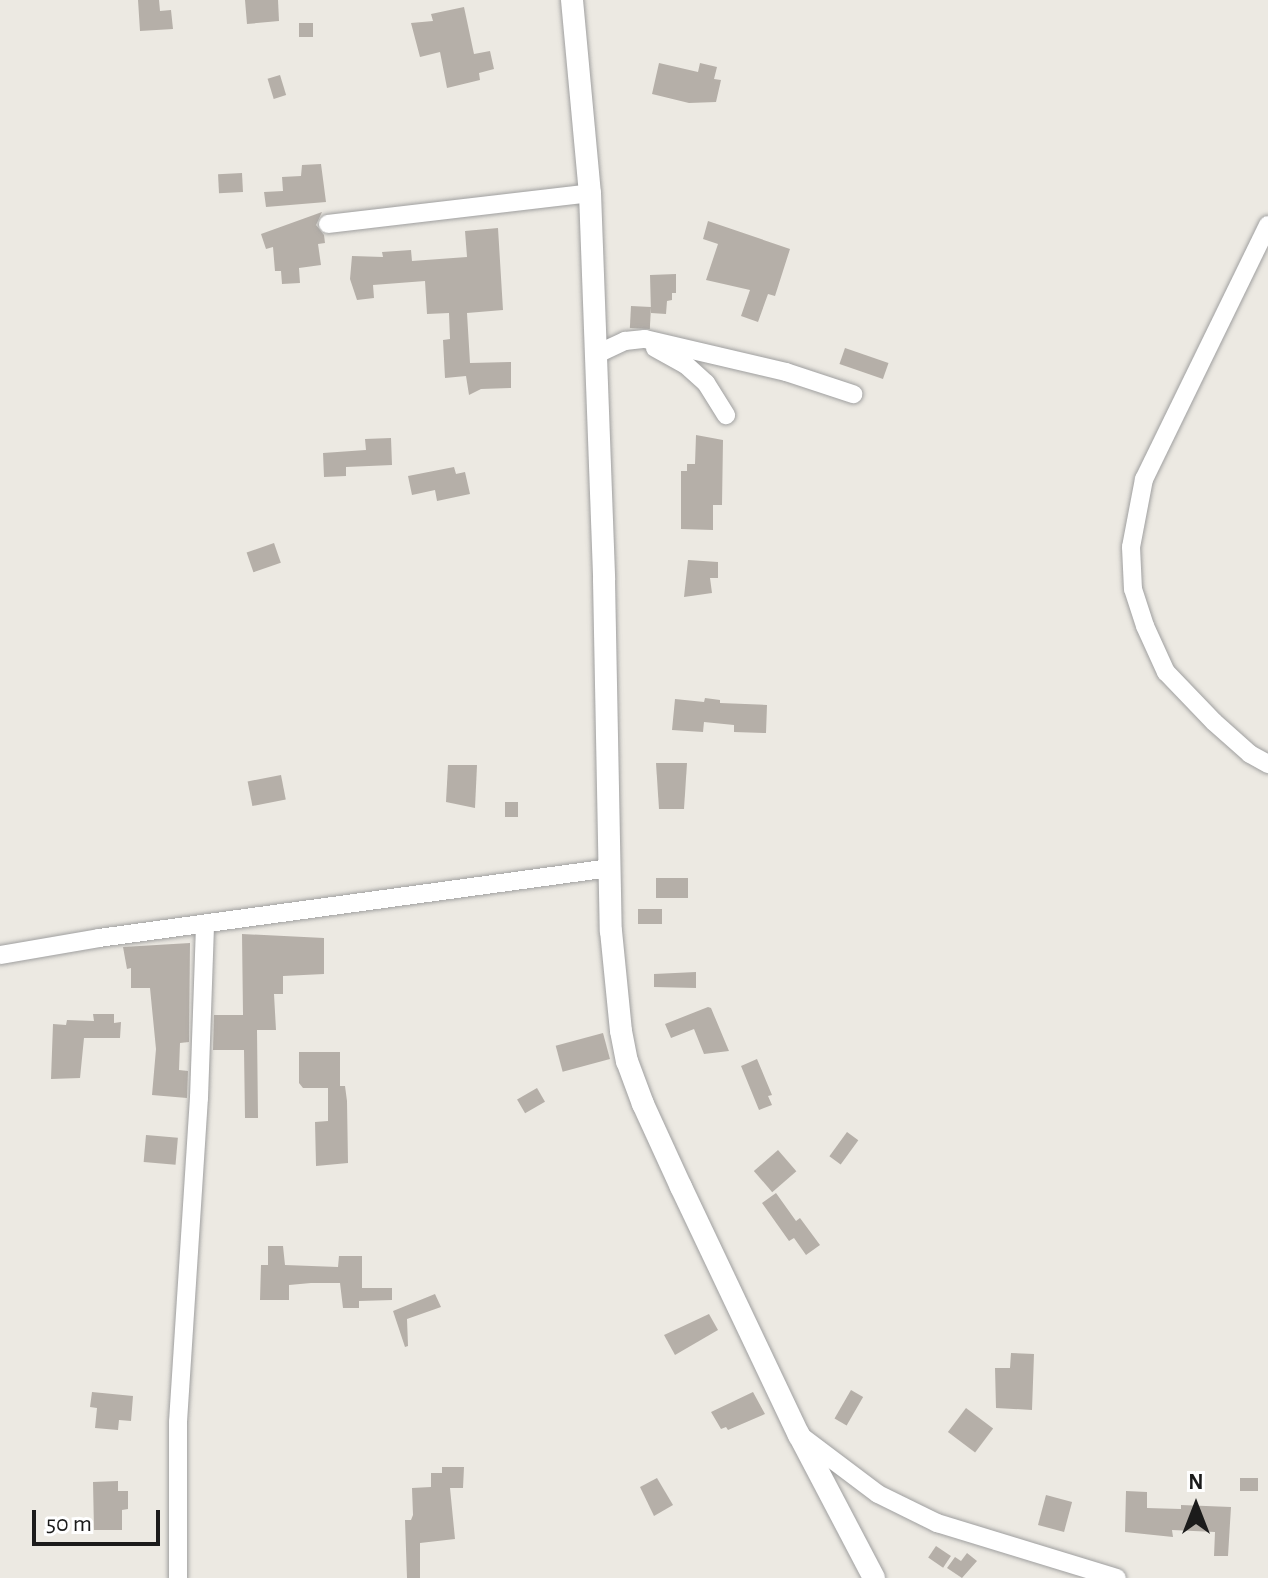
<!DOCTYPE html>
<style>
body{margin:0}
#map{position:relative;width:1268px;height:1578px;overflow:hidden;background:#ece9e2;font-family:"Alegreya Sans",sans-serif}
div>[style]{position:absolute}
.building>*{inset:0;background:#b5afa8;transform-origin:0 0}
.roads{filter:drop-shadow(0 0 2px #9f9f9f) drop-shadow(0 0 2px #9f9f9f)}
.minor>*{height:18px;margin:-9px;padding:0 9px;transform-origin:9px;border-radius:9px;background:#fff}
.tertiary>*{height:22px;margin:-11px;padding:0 11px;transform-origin:11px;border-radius:11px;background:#fff}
span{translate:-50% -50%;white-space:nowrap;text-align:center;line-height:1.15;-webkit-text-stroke:8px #fff;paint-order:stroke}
.north{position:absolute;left:1156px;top:1466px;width:80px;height:80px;-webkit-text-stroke:6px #fff;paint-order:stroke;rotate:0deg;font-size:22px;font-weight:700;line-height:32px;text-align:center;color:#1b1b1b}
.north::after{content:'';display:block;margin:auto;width:28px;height:36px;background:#1b1b1b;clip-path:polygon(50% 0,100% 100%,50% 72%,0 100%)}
.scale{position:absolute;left:32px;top:1510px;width:128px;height:36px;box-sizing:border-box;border:4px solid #1b1b1b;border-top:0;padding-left:10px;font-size:24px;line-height:28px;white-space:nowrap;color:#1b1b1b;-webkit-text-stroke:6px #fff;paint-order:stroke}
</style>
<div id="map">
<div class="building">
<div style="clip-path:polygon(138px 0,159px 0,160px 11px,171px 10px,173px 29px,140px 31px)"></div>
<div style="clip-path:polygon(245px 0,278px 0,279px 21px,247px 24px)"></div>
<div style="clip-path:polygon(464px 7px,474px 54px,490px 51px,494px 69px,479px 73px,480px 80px,447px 88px,440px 52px,420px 57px,411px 23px,433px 21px,431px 14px)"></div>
<div style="left:299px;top:23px;width:14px;height:14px"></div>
<div style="clip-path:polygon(659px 63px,698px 72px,700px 63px,717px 67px,714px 79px,721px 80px,716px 102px,689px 103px,652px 94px)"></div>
<div style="left:280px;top:75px;width:21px;height:13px;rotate:73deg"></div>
<div style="clip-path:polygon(321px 164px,326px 202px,266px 207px,264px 192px,283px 191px,282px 177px,301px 176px,302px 165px)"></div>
<div style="left:242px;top:173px;width:19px;height:24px;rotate:87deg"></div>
<div style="clip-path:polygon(322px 212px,316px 225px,324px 235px,325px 243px,318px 244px,321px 265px,299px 268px,300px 283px,282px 284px,281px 271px,275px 271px,273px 247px,266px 249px,261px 234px)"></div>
<div style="clip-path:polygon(708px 221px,790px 249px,775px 296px,768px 294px,758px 322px,741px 316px,750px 290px,706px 280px,718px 244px,703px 239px)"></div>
<div style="clip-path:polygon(498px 228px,503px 310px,467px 313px,470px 363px,511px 362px,511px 388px,481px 389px,469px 395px,466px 376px,445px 378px,443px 340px,450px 339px,449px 313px,427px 314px,425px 281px,373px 285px,374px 298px,357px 300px,350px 279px,352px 256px,383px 257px,382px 252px,411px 250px,412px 261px,467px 257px,465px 231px)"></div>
<div style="clip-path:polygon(676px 274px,676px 293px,672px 293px,672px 300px,667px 301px,666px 314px,651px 313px,650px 275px)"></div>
<div style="left:631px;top:306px;width:20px;height:22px;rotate:3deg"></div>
<div style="left:845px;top:348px;width:46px;height:17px;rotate:19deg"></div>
<div style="clip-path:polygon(696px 435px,723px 440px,722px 505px,713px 505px,713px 530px,681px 529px,681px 471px,687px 471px,687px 464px,695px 464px)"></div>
<div style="clip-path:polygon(391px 438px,392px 465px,346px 467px,346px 476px,324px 477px,323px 453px,366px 450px,365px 439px)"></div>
<div style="clip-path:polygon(454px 467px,456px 474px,465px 472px,470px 494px,437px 501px,435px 490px,412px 495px,408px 476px)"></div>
<div style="left:274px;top:543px;width:21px;height:29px;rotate:71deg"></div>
<div style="clip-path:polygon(688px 560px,718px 562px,718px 578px,710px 578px,712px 593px,684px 597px)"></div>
<div style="clip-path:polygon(705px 698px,720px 700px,720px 703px,767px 705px,766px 733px,734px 732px,734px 725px,704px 722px,703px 732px,672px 730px,675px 699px,704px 702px)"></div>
<div style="clip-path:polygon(656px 763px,687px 763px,684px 809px,659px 809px)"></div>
<div style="clip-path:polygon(448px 765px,477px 765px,475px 808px,446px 802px)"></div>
<div style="left:281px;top:775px;width:25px;height:34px;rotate:79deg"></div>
<div style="left:505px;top:802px;width:13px;height:15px"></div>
<div style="left:688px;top:878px;width:20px;height:32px;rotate:90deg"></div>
<div style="left:638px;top:909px;width:24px;height:15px"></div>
<div style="clip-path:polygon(242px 934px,324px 938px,324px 974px,283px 976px,283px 994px,274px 994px,276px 1030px,257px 1030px,258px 1118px,245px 1118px,244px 1050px,213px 1050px,214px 1015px,243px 1015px)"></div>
<div style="clip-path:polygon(190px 943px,189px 1042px,180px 1043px,179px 1070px,188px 1071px,187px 1098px,152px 1095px,156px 1049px,150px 988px,131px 988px,131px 968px,127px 969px,123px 947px)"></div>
<div style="clip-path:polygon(696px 972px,696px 988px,654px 987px,654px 974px)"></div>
<div style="clip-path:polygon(708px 1007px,711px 1008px,729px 1051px,704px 1054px,694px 1029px,671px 1038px,665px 1024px)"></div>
<div style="clip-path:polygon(93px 1014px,114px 1014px,114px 1023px,121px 1022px,120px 1038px,84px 1038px,80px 1078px,51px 1079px,53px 1024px,66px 1025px,67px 1020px,94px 1021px)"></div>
<div style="left:603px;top:1033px;width:27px;height:49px;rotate:75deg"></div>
<div style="clip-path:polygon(299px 1052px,340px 1052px,340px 1086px,345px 1086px,347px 1101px,348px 1163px,316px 1166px,315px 1122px,328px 1121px,328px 1088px,303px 1088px,299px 1083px)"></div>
<div style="clip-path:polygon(757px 1059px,772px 1095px,768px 1096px,772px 1105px,759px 1110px,741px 1066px)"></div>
<div style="left:537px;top:1088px;width:16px;height:23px;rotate:60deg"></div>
<div style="left:847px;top:1132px;width:14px;height:30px;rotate:36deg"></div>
<div style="left:146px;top:1135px;width:32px;height:27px;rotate:5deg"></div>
<div style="left:778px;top:1150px;width:28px;height:32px;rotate:49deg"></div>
<div style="clip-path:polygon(776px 1193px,796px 1221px,800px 1218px,820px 1245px,806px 1255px,794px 1238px,789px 1241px,762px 1203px)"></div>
<div style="clip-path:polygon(268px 1246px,283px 1246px,285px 1265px,338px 1267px,339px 1256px,362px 1256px,362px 1288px,392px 1288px,392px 1300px,359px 1301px,359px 1308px,343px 1308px,340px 1283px,311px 1283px,289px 1285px,289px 1300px,260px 1300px,261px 1265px,268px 1265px)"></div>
<div style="clip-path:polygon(435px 1294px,441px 1307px,407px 1319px,408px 1346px,405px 1347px,393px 1311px)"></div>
<div style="clip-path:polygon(709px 1314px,718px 1330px,675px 1355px,664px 1335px)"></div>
<div style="clip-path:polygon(1011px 1353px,1034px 1354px,1032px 1410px,996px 1408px,995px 1368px,1010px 1368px)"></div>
<div style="left:851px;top:1390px;width:14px;height:33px;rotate:30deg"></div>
<div style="clip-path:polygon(92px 1392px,133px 1396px,131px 1421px,119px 1420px,118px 1430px,95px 1428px,97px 1408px,90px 1407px)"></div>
<div style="clip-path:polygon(753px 1392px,765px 1414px,728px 1430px,726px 1427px,721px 1429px,711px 1412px)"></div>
<div style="left:966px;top:1408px;width:34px;height:30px;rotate:37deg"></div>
<div style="clip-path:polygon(442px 1467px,464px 1467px,463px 1488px,450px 1488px,455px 1539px,420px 1543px,420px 1578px,407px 1578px,405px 1520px,411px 1520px,413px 1515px,412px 1488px,431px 1487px,431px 1473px,442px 1473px)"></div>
<div style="clip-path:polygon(657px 1478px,673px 1505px,654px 1516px,640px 1487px)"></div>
<div style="left:1240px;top:1478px;width:18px;height:13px"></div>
<div style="clip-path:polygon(118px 1481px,118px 1491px,128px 1491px,128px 1509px,122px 1510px,122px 1530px,94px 1530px,93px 1482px)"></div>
<div style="clip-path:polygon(1126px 1491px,1147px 1492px,1147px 1508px,1181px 1509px,1181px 1505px,1231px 1507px,1228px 1556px,1214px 1556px,1215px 1532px,1172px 1530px,1173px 1537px,1125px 1532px)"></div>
<div style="left:1046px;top:1495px;width:27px;height:31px;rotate:15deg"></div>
<div style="left:936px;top:1546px;width:18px;height:14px;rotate:34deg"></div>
<div style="clip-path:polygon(967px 1553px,977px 1561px,962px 1578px,947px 1568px,955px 1557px,961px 1561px)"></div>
</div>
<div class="roads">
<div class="minor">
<div style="left:328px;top:224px;width:264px;rotate:-6.7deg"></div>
<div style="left:1268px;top:225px;width:283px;rotate:116deg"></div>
<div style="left:1144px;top:479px;width:69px;rotate:100.8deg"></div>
<div style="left:1131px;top:547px;width:42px;rotate:87.3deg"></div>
<div style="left:1133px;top:589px;width:39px;rotate:72deg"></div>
<div style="left:1145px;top:626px;width:51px;rotate:65.5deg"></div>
<div style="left:1166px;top:672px;width:69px;rotate:46.2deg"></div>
<div style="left:1214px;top:722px;width:48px;rotate:41.6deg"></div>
<div style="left:1250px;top:754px;width:21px;rotate:29deg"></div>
<div style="left:655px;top:348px;width:35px;rotate:29deg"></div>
<div style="left:686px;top:365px;width:27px;rotate:42deg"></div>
<div style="left:706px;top:383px;width:38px;rotate:58deg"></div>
<div style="left:597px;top:354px;width:31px;rotate:-25deg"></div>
<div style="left:625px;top:341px;width:20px;rotate:-6deg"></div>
<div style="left:645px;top:339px;width:145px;rotate:13.2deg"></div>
<div style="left:786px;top:372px;width:71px;rotate:18.2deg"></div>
<div style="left:0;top:955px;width:100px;rotate:-9.7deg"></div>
<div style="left:99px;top:938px;width:516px;rotate:-7.8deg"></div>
<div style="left:801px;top:1436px;width:96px;rotate:37deg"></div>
<div style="left:878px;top:1494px;width:66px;rotate:26.2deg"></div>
<div style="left:937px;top:1523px;width:188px;rotate:17deg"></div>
<div style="left:178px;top:1578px;width:156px;rotate:-90deg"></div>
<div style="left:178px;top:1422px;width:325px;rotate:-86.3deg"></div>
<div style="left:199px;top:1098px;width:174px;rotate:-88deg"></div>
</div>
<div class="tertiary">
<div style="left:572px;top:0;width:194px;rotate:84.7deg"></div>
<div style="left:590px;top:193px;width:387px;rotate:87.9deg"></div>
<div style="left:604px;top:580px;width:351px;rotate:88.9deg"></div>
<div style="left:611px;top:931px;width:100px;rotate:84.3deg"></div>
<div style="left:621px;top:1031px;width:31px;rotate:79deg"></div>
<div style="left:627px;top:1061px;width:46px;rotate:69.6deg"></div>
<div style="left:643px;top:1104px;width:91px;rotate:65.4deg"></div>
<div style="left:681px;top:1187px;width:275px;rotate:64.6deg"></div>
<div style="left:799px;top:1435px;width:161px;rotate:62.3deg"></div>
</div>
</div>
<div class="north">N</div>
<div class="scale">50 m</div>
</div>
